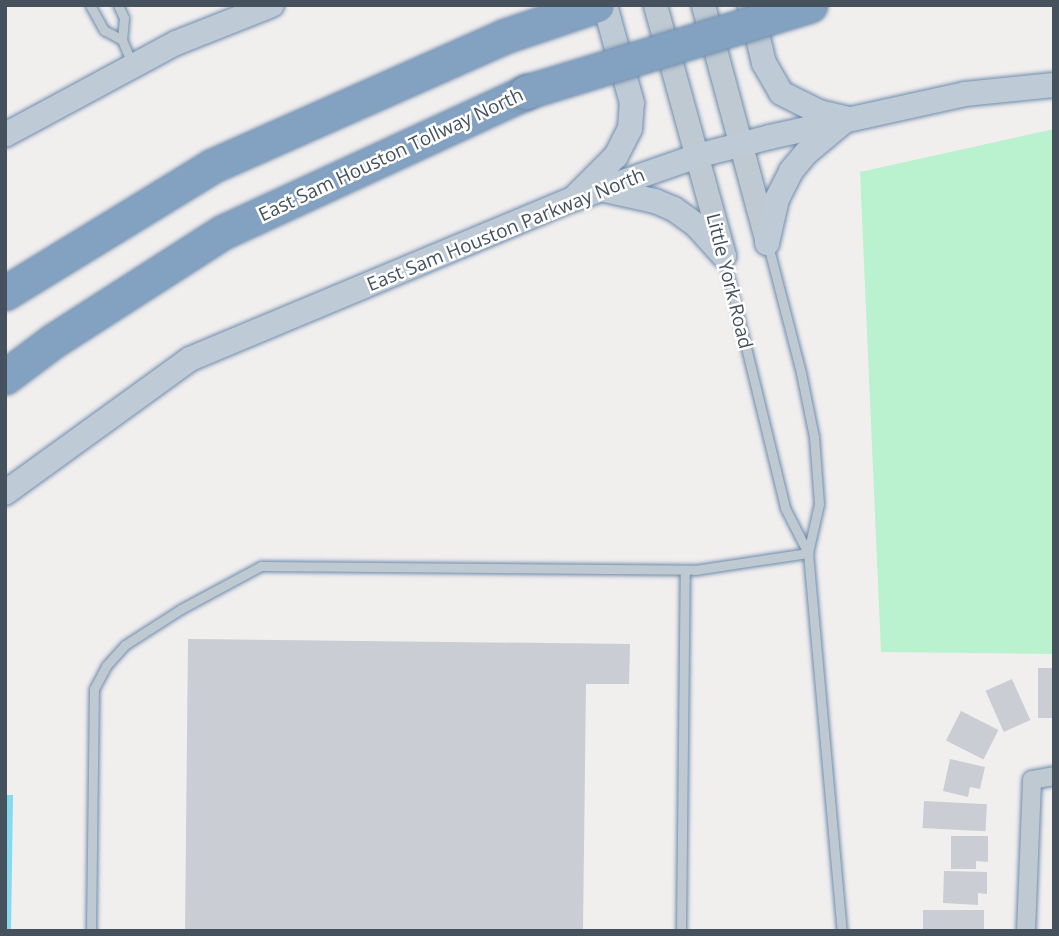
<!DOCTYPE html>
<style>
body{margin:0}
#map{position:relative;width:1059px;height:936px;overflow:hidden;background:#f1eeee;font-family:"Open Sans",sans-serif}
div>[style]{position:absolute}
.green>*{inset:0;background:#baf1cf}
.water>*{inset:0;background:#85daf0}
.building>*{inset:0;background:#cacdd3;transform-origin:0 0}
.roads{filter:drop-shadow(0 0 2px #6e8cac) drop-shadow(0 0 2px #6e8cac)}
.service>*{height:9px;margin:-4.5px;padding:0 4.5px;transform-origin:4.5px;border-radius:4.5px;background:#bec9d1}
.minor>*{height:18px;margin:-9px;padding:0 9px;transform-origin:9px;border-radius:9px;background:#bec9d1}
.tertiary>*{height:23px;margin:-11.5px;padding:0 11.5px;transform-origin:11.5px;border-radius:11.5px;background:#bec9d1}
.secondary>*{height:24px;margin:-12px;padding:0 12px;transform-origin:12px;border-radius:12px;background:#becad6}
.motorway>*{height:33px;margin:-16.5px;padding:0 16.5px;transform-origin:16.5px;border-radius:16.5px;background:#83a1c0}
.bridges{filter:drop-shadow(0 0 2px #6e8cac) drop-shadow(0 0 2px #6e8cac)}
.motorway-bridge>*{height:33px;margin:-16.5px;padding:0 16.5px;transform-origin:16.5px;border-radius:16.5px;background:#83a1c0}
span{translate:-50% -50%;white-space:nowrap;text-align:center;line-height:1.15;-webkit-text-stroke:5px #fff;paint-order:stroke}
.street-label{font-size:19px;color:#45525d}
.frame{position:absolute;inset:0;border:7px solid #45525d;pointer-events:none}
</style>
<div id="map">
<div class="green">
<div style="clip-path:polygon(1054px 129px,1054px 654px,881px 652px,860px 172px)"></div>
</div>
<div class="water">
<div style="clip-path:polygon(5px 795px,13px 795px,11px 931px,5px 931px)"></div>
</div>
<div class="building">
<div style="clip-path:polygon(188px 639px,630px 644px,629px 684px,586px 684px,583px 931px,185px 931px)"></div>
<div style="left:1038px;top:668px;width:16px;height:50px"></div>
<div style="left:1012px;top:679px;width:45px;height:29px;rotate:66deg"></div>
<div style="left:961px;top:711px;width:42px;height:33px;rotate:27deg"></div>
<div style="clip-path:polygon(950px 759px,985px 767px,980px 789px,970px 787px,968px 797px,943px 791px)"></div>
<div style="left:924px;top:801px;width:63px;height:27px;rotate:3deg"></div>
<div style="clip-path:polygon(951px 836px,988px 836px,988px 862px,976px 861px,976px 869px,951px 869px)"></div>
<div style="clip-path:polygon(944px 871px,987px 872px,987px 894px,978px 893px,978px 905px,943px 903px)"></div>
<div style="left:923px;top:910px;width:61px;height:21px"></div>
</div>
<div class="roads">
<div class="service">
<div style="left:90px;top:5px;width:29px;rotate:61deg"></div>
<div style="left:104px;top:30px;width:21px;rotate:29deg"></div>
<div style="left:118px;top:5px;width:14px;rotate:65deg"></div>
<div style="left:124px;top:18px;width:22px;rotate:95deg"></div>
<div style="left:122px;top:40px;width:25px;rotate:67deg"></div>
<div style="left:768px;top:245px;width:132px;rotate:75.5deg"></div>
<div style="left:801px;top:373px;width:65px;rotate:78.5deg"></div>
<div style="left:814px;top:437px;width:67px;rotate:85.7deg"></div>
<div style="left:819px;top:504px;width:50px;rotate:102.7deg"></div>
<div style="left:808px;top:553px;width:380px;rotate:84.9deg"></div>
<div style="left:724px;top:257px;width:258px;rotate:76.3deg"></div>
<div style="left:785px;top:508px;width:51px;rotate:62.9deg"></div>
<div style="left:91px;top:931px;width:242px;rotate:-89.3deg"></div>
<div style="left:94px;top:689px;width:26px;rotate:-62deg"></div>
<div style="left:106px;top:666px;width:28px;rotate:-48deg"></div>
<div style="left:125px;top:645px;width:67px;rotate:-32.7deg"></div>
<div style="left:181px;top:609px;width:91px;rotate:-28.3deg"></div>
<div style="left:261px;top:566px;width:434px;rotate:0.5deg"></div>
<div style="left:695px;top:570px;width:114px;rotate:-8.6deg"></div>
<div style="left:681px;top:931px;width:361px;rotate:-89.4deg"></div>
</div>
<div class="minor">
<div style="left:1026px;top:931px;width:151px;rotate:-87.7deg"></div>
<div style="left:1032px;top:780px;width:22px;rotate:-10deg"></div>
</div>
<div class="tertiary">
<div style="left:655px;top:5px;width:260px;rotate:74.6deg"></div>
<div style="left:703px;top:5px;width:246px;rotate:74.9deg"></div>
</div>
<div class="secondary">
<div style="left:750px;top:5px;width:60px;rotate:76.4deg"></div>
<div style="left:764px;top:63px;width:34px;rotate:60deg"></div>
<div style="left:781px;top:93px;width:42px;rotate:26.6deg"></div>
<div style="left:819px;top:112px;width:27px;rotate:13deg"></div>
<div style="left:5px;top:135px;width:194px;rotate:-28.3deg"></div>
<div style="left:176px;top:43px;width:103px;rotate:-21.6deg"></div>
<div style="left:605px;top:190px;width:51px;rotate:12.4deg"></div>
<div style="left:655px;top:201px;width:21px;rotate:23deg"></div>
<div style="left:674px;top:209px;width:29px;rotate:36deg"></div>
<div style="left:697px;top:226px;width:40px;rotate:48deg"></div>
<div style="left:574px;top:198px;width:59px;rotate:-45deg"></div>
<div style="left:616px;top:156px;width:30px;rotate:-63deg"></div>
<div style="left:630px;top:129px;width:26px;rotate:-86deg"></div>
<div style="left:632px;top:103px;width:102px;rotate:-105.4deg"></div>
<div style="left:767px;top:243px;width:45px;rotate:-77.2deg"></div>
<div style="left:777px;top:199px;width:31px;rotate:-63deg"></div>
<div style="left:791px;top:171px;width:23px;rotate:-50deg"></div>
<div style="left:806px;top:153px;width:47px;rotate:-39.8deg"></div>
<div style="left:5px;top:493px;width:228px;rotate:-35.9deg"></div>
<div style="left:190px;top:359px;width:413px;rotate:-22.7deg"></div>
<div style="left:571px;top:200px;width:133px;rotate:-19.2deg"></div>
<div style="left:697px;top:156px;width:75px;rotate:-14.6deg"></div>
<div style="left:770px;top:137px;width:200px;rotate:-12.4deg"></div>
<div style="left:965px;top:94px;width:89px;rotate:-5.8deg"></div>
</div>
<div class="motorway">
<div style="left:5px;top:293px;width:243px;rotate:-31.5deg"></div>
<div style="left:212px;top:166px;width:321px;rotate:-23.9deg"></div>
<div style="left:505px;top:36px;width:97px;rotate:-18.6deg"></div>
<div style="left:5px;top:377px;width:60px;rotate:-36.9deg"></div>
<div style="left:53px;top:341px;width:202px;rotate:-32.7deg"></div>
<div style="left:223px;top:232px;width:334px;rotate:-24.8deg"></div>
</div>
</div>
<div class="bridges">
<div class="motorway-bridge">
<div style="left:526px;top:92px;width:297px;rotate:-17deg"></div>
</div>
</div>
<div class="street-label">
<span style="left:391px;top:155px;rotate:-25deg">East Sam Houston Tollway North</span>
<span style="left:506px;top:230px;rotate:-22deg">East Sam Houston Parkway North</span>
<span style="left:729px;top:281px;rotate:76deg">Little York Road</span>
</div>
<div class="frame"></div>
</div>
